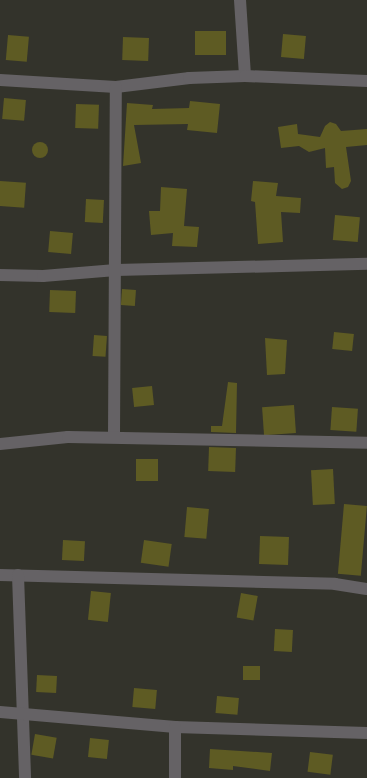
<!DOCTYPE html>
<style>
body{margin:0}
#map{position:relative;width:367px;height:778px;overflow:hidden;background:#33332b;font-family:"Noto Sans",sans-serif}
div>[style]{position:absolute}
.building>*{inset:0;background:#5e5b23;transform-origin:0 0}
.round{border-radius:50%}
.minor>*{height:12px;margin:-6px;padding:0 6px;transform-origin:6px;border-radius:6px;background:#656265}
span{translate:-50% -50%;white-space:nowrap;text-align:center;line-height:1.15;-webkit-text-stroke:3.5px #33332b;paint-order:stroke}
</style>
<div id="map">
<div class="building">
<div style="left:226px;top:31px;width:24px;height:31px;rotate:90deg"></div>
<div style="left:283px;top:34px;width:23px;height:23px;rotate:5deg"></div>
<div style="left:8px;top:35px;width:21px;height:25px;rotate:5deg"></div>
<div style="left:123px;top:37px;width:26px;height:23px;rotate:2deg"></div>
<div style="left:4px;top:98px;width:22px;height:21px;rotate:5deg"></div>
<div style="clip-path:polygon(190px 101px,220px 104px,217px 133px,187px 130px,188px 124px,134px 125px,141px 163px,123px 166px,127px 103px,153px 105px,152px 109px,189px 108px)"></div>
<div style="left:76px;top:104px;width:23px;height:24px;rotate:2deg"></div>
<div style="clip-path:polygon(330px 122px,336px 124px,341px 131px,367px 129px,367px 145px,346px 147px,351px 181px,348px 187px,342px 189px,335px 183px,334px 167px,326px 168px,325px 148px,309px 152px,299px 146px,281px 148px,278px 127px,297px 124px,298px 134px,320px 137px,325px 126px)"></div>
<div class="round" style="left:32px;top:142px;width:16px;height:16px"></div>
<div style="left:0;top:181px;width:26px;height:25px;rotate:4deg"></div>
<div style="clip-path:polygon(253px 181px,278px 183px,276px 196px,301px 198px,300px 213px,281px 212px,283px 242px,258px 244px,255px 202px,251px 201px)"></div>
<div style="clip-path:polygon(161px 187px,187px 189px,184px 226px,199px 227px,197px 247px,172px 246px,173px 233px,151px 235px,149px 211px,160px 211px)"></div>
<div style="left:86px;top:199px;width:18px;height:23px;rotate:3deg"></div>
<div style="left:335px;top:215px;width:25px;height:25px;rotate:5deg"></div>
<div style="left:50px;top:231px;width:23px;height:21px;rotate:5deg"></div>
<div style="left:122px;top:289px;width:14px;height:16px;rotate:4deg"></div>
<div style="left:50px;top:290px;width:26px;height:22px;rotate:2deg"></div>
<div style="left:334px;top:332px;width:20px;height:17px;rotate:6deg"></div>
<div style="left:94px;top:335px;width:13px;height:21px;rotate:4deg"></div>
<div style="clip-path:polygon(265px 338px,287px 340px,285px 374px,267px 375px)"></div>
<div style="clip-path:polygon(228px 382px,237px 383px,236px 433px,211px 432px,211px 426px,222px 426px)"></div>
<div style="left:152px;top:386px;width:19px;height:20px;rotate:84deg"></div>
<div style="left:294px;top:405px;width:28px;height:32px;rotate:86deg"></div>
<div style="left:332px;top:407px;width:26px;height:23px;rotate:4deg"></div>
<div style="left:209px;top:447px;width:27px;height:24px;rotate:2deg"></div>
<div style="left:136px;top:459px;width:22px;height:22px"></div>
<div style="left:333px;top:469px;width:35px;height:22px;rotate:87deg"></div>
<div style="left:344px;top:504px;width:23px;height:70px;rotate:5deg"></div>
<div style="left:187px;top:507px;width:22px;height:30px;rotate:5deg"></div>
<div style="left:260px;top:536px;width:29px;height:28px;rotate:2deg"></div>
<div style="left:63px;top:540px;width:22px;height:20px;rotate:3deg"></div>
<div style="left:144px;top:540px;width:28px;height:23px;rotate:8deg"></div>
<div style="left:91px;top:591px;width:20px;height:29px;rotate:6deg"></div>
<div style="left:241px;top:593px;width:17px;height:25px;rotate:10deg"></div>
<div style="left:275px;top:629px;width:18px;height:22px;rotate:3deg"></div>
<div style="left:260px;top:666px;width:14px;height:17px;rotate:90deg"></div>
<div style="left:37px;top:675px;width:20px;height:17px;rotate:3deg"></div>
<div style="left:134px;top:688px;width:23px;height:19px;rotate:5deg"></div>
<div style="left:217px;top:696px;width:22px;height:17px;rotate:5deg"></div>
<div style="left:35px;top:734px;width:22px;height:21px;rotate:10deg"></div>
<div style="left:90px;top:738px;width:19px;height:19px;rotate:6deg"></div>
<div style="clip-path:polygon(210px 749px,272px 753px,270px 771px,233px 766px,233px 770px,209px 768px)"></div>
<div style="left:310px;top:752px;width:23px;height:20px;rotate:7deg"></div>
</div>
<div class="minor">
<div style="left:240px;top:0;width:76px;rotate:86.2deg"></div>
<div style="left:0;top:80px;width:116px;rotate:3.5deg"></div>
<div style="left:116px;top:87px;width:74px;rotate:-7deg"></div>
<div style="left:189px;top:78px;width:56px;rotate:-2deg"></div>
<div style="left:245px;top:76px;width:122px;rotate:2.3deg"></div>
<div style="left:0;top:275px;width:43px;rotate:1.3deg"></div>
<div style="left:43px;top:276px;width:73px;rotate:-4.7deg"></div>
<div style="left:116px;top:270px;width:251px;rotate:-1.4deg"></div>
<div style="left:114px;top:437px;width:350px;rotate:-89.7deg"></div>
<div style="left:0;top:444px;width:68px;rotate:-5.9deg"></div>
<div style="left:68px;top:437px;width:299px;rotate:1.1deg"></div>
<div style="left:0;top:575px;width:335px;rotate:1.5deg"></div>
<div style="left:335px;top:584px;width:32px;rotate:9deg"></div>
<div style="left:18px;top:575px;width:203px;rotate:88deg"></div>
<div style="left:0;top:712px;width:176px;rotate:4.9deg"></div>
<div style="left:175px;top:727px;width:192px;rotate:1.8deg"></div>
<div style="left:175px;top:727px;width:51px;rotate:90deg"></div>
</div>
</div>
